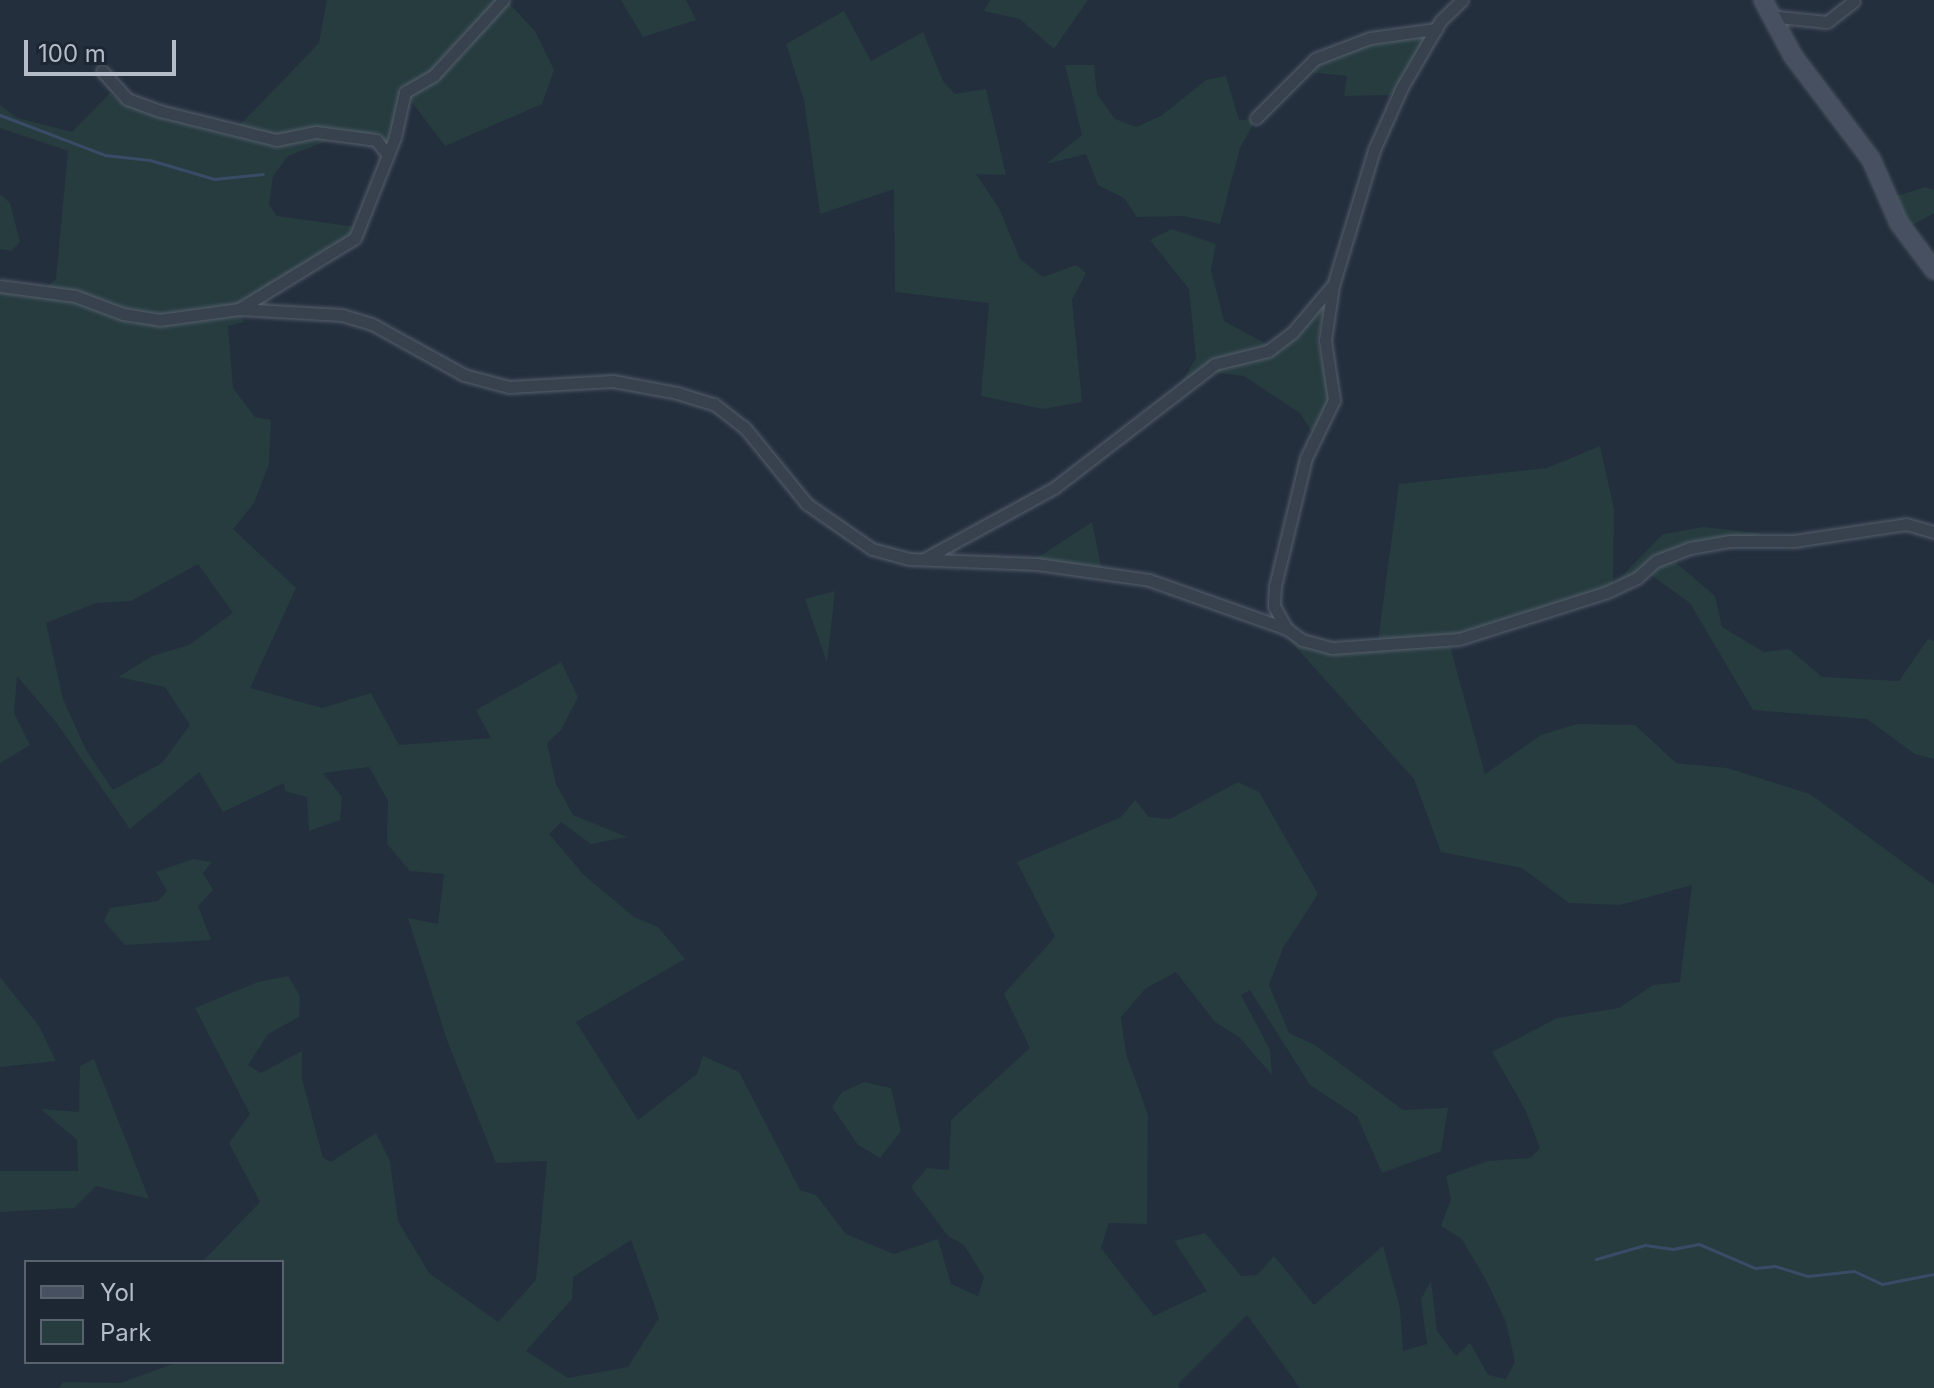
<!DOCTYPE html>
<style>
body{margin:0}
#map{position:relative;width:1934px;height:1388px;overflow:hidden;background:#242f3e;font-family:Inter,sans-serif}
div>[style]{position:absolute}
.green>*{inset:0;background:#263c3f}
.stream>*{height:3px;margin:-1.5px;padding:0 1.5px;transform-origin:1.5px;border-radius:1.5px;background:#394c67}
.roads{filter:drop-shadow(0 0 2px #565f6c) drop-shadow(0 0 2px #565f6c)}
.street>*{height:11px;margin:-5.5px;padding:0 5.5px;transform-origin:5.5px;border-radius:5.5px;background:#38414e}
.secondary>*{height:16px;margin:-8px;padding:0 8px;transform-origin:8px;border-radius:8px;background:#465061}
span{translate:-50% -50%;white-space:nowrap;text-align:center;line-height:1.15;-webkit-text-stroke:8px #1d2633;paint-order:stroke}
.legend{position:absolute;left:24px;top:1260px;width:260px;height:104px;box-sizing:border-box;background:#1d2633;border:2px solid #59626f;margin:0;padding:10px 14px;list-style:none;font-size:24px;color:#b4bcc9}
.legend li{display:flex;align-items:center;gap:16px;height:40px}
.legend b{width:40px;border:2px solid #59626f}
.scale{position:absolute;left:24px;top:40px;width:152px;height:36px;box-sizing:border-box;border:4px solid #b4bcc9;border-top:0;padding-left:10px;font-size:24px;line-height:28px;white-space:nowrap;color:#b4bcc9;-webkit-text-stroke:6px #1d2633;paint-order:stroke}
</style>
<div id="map">
<div class="green">
<div style="clip-path:polygon(327px 0,506px 0,535px 31px,554px 70px,542px 104px,445px 146px,405px 93px,385px 148px,378px 137px,275px 135px,237px 128px,319px 43px)"></div>
<div style="clip-path:polygon(621px 0,686px 0,696px 20px,643px 37px)"></div>
<div style="clip-path:polygon(990px 0,1088px 0,1054px 49px,1020px 19px,984px 11px)"></div>
<div style="clip-path:polygon(844px 11px,871px 61px,923px 32px,943px 81px,955px 94px,986px 89px,1006px 175px,976px 174px,999px 208px,1020px 259px,1043px 277px,1076px 265px,1086px 273px,1072px 300px,1082px 402px,1043px 409px,981px 396px,989px 303px,895px 292px,894px 189px,820px 214px,804px 100px,786px 44px)"></div>
<div style="clip-path:polygon(1428px 35px,1393px 95px,1344px 96px,1347px 76px,1308px 72px,1318px 63px,1370px 44px)"></div>
<div style="clip-path:polygon(1065px 65px,1094px 65px,1097px 94px,1115px 119px,1136px 127px,1161px 116px,1206px 80px,1226px 76px,1239px 120px,1253px 119px,1254px 123px,1240px 148px,1220px 224px,1184px 216px,1137px 217px,1124px 198px,1098px 185px,1086px 154px,1046px 164px,1082px 135px)"></div>
<div style="clip-path:polygon(110px 93px,121px 102px,234px 136px,276px 144px,316px 134px,330px 140px,288px 156px,273px 176px,269px 205px,277px 216px,356px 227px,352px 236px,237px 307px,159px 316px,46px 288px,56px 279px,68px 151px,0 128px,0 105px,17px 118px,72px 132px)"></div>
<div style="clip-path:polygon(1925px 187px,1934px 190px,1934px 213px,1909px 227px,1894px 197px)"></div>
<div style="clip-path:polygon(0 194px,10px 203px,20px 242px,11px 251px,0 249px)"></div>
<div style="clip-path:polygon(1172px 229px,1216px 244px,1211px 270px,1224px 321px,1268px 345px,1213px 361px,1181px 383px,1196px 358px,1189px 289px,1150px 240px)"></div>
<div style="clip-path:polygon(evenodd,0 291px,74px 300px,119px 318px,170px 325px,241px 315px,244px 322px,228px 326px,233px 388px,255px 417px,271px 420px,269px 464px,254px 503px,233px 529px,296px 588px,250px 688px,322px 708px,371px 693px,399px 745px,491px 738px,476px 710px,561px 662px,578px 697px,561px 730px,547px 743px,556px 784px,573px 815px,627px 837px,591px 844px,561px 822px,549px 834px,584px 875px,634px 917px,658px 927px,685px 959px,576px 1022px,638px 1120px,697px 1074px,703px 1056px,739px 1072px,800px 1190px,816px 1195px,846px 1234px,894px 1254px,938px 1239px,951px 1284px,978px 1296px,984px 1277px,964px 1245px,948px 1236px,911px 1187px,927px 1168px,949px 1170px,951px 1120px,1030px 1048px,1004px 994px,1055px 937px,1017px 862px,1121px 817px,1135px 800px,1149px 817px,1170px 819px,1238px 782px,1259px 792px,1318px 894px,1283px 948px,1269px 985px,1289px 1033px,1315px 1045px,1403px 1110px,1448px 1108px,1441px 1151px,1382px 1173px,1357px 1116px,1310px 1085px,1250px 990px,1241px 995px,1270px 1050px,1272px 1075px,1239px 1037px,1215px 1022px,1176px 972px,1146px 988px,1121px 1017px,1126px 1054px,1148px 1115px,1147px 1224px,1109px 1223px,1101px 1248px,1154px 1316px,1207px 1291px,1174px 1241px,1205px 1233px,1241px 1276px,1257px 1275px,1274px 1256px,1314px 1305px,1383px 1246px,1400px 1308px,1403px 1351px,1427px 1344px,1421px 1299px,1431px 1281px,1437px 1331px,1456px 1356px,1470px 1343px,1488px 1375px,1506px 1379px,1515px 1362px,1506px 1322px,1487px 1282px,1462px 1239px,1441px 1226px,1451px 1199px,1446px 1176px,1488px 1161px,1530px 1158px,1540px 1148px,1525px 1109px,1492px 1052px,1557px 1018px,1619px 1008px,1653px 985px,1680px 982px,1692px 885px,1620px 905px,1569px 903px,1522px 868px,1441px 852px,1414px 779px,1287px 637px,1333px 652px,1450px 646px,1485px 774px,1541px 735px,1577px 724px,1635px 725px,1676px 763px,1727px 768px,1810px 794px,1934px 885px,1934px 1388px,1300px 1388px,1247px 1315px,1178px 1384px,1180px 1388px,59px 1388px,63px 1382px,121px 1383px,178px 1362px,282px 1362px,282px 1262px,202px 1262px,260px 1202px,229px 1143px,250px 1114px,195px 1008px,258px 982px,288px 976px,300px 996px,299px 1017px,268px 1034px,248px 1065px,261px 1073px,302px 1051px,302px 1079px,323px 1158px,331px 1162px,376px 1133px,390px 1161px,398px 1221px,429px 1273px,498px 1322px,536px 1280px,547px 1161px,496px 1163px,448px 1043px,408px 918px,438px 924px,444px 874px,410px 871px,387px 844px,388px 801px,369px 767px,323px 773px,342px 797px,340px 820px,309px 831px,307px 797px,285px 791px,284px 783px,223px 812px,199px 772px,130px 829px,56px 722px,17px 676px,14px 713px,30px 745px,0 763px,0 291px,198px 564px,233px 613px,189px 645px,152px 656px,118px 677px,165px 687px,190px 725px,162px 763px,113px 790px,86px 750px,63px 699px,46px 623px,96px 603px,131px 601px,198px 564px,0 291px,631px 1240px,659px 1318px,628px 1367px,568px 1378px,526px 1351px,572px 1299px,573px 1277px,631px 1240px)"></div>
<div style="clip-path:polygon(1325px 304px,1317px 341px,1331px 399px,1315px 437px,1300px 413px,1244px 376px,1210px 372px,1294px 335px)"></div>
<div style="clip-path:polygon(1600px 446px,1614px 509px,1613px 585px,1663px 534px,1704px 527px,1765px 534px,1686px 543px,1613px 585px,1457px 634px,1378px 641px,1399px 484px,1547px 468px)"></div>
<div style="clip-path:polygon(1092px 522px,1103px 575px,1028px 564px)"></div>
<div style="clip-path:polygon(1674px 561px,1715px 596px,1722px 627px,1764px 652px,1789px 649px,1822px 677px,1899px 681px,1928px 639px,1934px 641px,1934px 759px,1915px 754px,1867px 719px,1753px 710px,1690px 603px,1651px 575px,1659px 565px)"></div>
<div style="clip-path:polygon(835px 591px,827px 663px,805px 599px)"></div>
<div style="clip-path:polygon(193px 859px,212px 862px,203px 873px,213px 890px,198px 906px,211px 940px,125px 945px,104px 921px,110px 908px,158px 901px,167px 891px,156px 872px)"></div>
<div style="clip-path:polygon(0 977px,39px 1026px,56px 1061px,0 1067px)"></div>
<div style="clip-path:polygon(94px 1059px,149px 1199px,96px 1186px,74px 1208px,0 1212px,0 1171px,78px 1171px,77px 1140px,41px 1109px,79px 1112px,80px 1066px)"></div>
<div style="clip-path:polygon(864px 1082px,891px 1088px,901px 1131px,880px 1158px,858px 1145px,832px 1107px,842px 1092px)"></div>
</div>
<div class="stream">
<div style="left:0;top:115px;width:112px;rotate:20.9deg"></div>
<div style="left:105px;top:155px;width:45px;rotate:6.3deg"></div>
<div style="left:150px;top:160px;width:67px;rotate:16.5deg"></div>
<div style="left:214px;top:179px;width:49px;rotate:-5.8deg"></div>
<div style="left:1596px;top:1259px;width:51px;rotate:-15.9deg"></div>
<div style="left:1645px;top:1245px;width:28px;rotate:8deg"></div>
<div style="left:1673px;top:1249px;width:26px;rotate:-11deg"></div>
<div style="left:1699px;top:1244px;width:61px;rotate:23.2deg"></div>
<div style="left:1755px;top:1268px;width:20px;rotate:-6deg"></div>
<div style="left:1775px;top:1266px;width:34px;rotate:17deg"></div>
<div style="left:1808px;top:1276px;width:46px;rotate:-6.2deg"></div>
<div style="left:1854px;top:1271px;width:31px;rotate:25deg"></div>
<div style="left:1882px;top:1284px;width:53px;rotate:-10.9deg"></div>
</div>
<div class="roads">
<div class="street">
<div style="left:1462px;top:0;width:29px;rotate:136deg"></div>
<div style="left:1441px;top:20px;width:78px;rotate:120.2deg"></div>
<div style="left:1402px;top:87px;width:69px;rotate:114deg"></div>
<div style="left:1374px;top:150px;width:142px;rotate:106.8deg"></div>
<div style="left:1333px;top:286px;width:55px;rotate:98.4deg"></div>
<div style="left:1325px;top:340px;width:61px;rotate:81.5deg"></div>
<div style="left:1334px;top:400px;width:64px;rotate:115.8deg"></div>
<div style="left:1306px;top:458px;width:132px;rotate:103.6deg"></div>
<div style="left:1275px;top:586px;width:20px;rotate:93deg"></div>
<div style="left:1274px;top:606px;width:26px;rotate:61deg"></div>
<div style="left:1287px;top:629px;width:19px;rotate:36deg"></div>
<div style="left:1302px;top:640px;width:31px;rotate:15deg"></div>
<div style="left:1332px;top:648px;width:127px;rotate:-4.1deg"></div>
<div style="left:1459px;top:639px;width:155px;rotate:-17.6deg"></div>
<div style="left:1607px;top:592px;width:33px;rotate:-25deg"></div>
<div style="left:1637px;top:578px;width:25px;rotate:-42deg"></div>
<div style="left:1656px;top:561px;width:36px;rotate:-21deg"></div>
<div style="left:1690px;top:548px;width:41px;rotate:-9.9deg"></div>
<div style="left:1730px;top:541px;width:64px"></div>
<div style="left:1794px;top:541px;width:113px;rotate:-8.6deg"></div>
<div style="left:1906px;top:524px;width:29px;rotate:16deg"></div>
<div style="left:1769px;top:16px;width:58px;rotate:5.9deg"></div>
<div style="left:1827px;top:22px;width:34px;rotate:-38deg"></div>
<div style="left:102px;top:71px;width:38px;rotate:48deg"></div>
<div style="left:127px;top:99px;width:35px;rotate:20deg"></div>
<div style="left:160px;top:111px;width:120px;rotate:14deg"></div>
<div style="left:276px;top:140px;width:41px;rotate:-11.3deg"></div>
<div style="left:316px;top:132px;width:61px;rotate:7.6deg"></div>
<div style="left:376px;top:140px;width:16px;rotate:52deg"></div>
<div style="left:1256px;top:118px;width:83px;rotate:-45deg"></div>
<div style="left:1315px;top:59px;width:59px;rotate:-20.9deg"></div>
<div style="left:1370px;top:38px;width:67px;rotate:-7.8deg"></div>
<div style="left:0;top:286px;width:76px;rotate:7.6deg"></div>
<div style="left:75px;top:296px;width:51px;rotate:20.6deg"></div>
<div style="left:123px;top:314px;width:36px;rotate:9deg"></div>
<div style="left:159px;top:320px;width:81px;rotate:-7.8deg"></div>
<div style="left:239px;top:309px;width:103px;rotate:3.3deg"></div>
<div style="left:342px;top:315px;width:31px;rotate:17deg"></div>
<div style="left:372px;top:324px;width:105px;rotate:29deg"></div>
<div style="left:464px;top:375px;width:47px;rotate:14.9deg"></div>
<div style="left:509px;top:387px;width:104px;rotate:-3.3deg"></div>
<div style="left:613px;top:381px;width:65px;rotate:10.6deg"></div>
<div style="left:677px;top:393px;width:39px;rotate:17deg"></div>
<div style="left:714px;top:404px;width:39px;rotate:38deg"></div>
<div style="left:745px;top:428px;width:98px;rotate:50.8deg"></div>
<div style="left:807px;top:504px;width:79px;rotate:34.7deg"></div>
<div style="left:872px;top:549px;width:38px;rotate:15deg"></div>
<div style="left:909px;top:559px;width:128px;rotate:2.2deg"></div>
<div style="left:1037px;top:564px;width:113px;rotate:8.1deg"></div>
<div style="left:1149px;top:580px;width:146px;rotate:19.5deg"></div>
<div style="left:239px;top:309px;width:136px;rotate:-31.5deg"></div>
<div style="left:355px;top:238px;width:109px;rotate:-68.4deg"></div>
<div style="left:395px;top:137px;width:46px;rotate:-77.5deg"></div>
<div style="left:405px;top:92px;width:34px;rotate:-30deg"></div>
<div style="left:434px;top:75px;width:102px;rotate:-47.4deg"></div>
<div style="left:926px;top:558px;width:146px;rotate:-28.7deg"></div>
<div style="left:1054px;top:488px;width:203px;rotate:-37.6deg"></div>
<div style="left:1215px;top:364px;width:55px;rotate:-13.8deg"></div>
<div style="left:1268px;top:351px;width:30px;rotate:-37deg"></div>
<div style="left:1292px;top:333px;width:60px;rotate:-49.7deg"></div>
</div>
<div class="secondary">
<div style="left:1763px;top:0;width:64px;rotate:61.8deg"></div>
<div style="left:1793px;top:56px;width:129px;rotate:52.9deg"></div>
<div style="left:1871px;top:159px;width:70px;rotate:66.4deg"></div>
<div style="left:1899px;top:223px;width:59px;rotate:53.3deg"></div>
</div>
</div>
<ul class="legend">
<li><b style="height:10px;background:#465061"></b>Yol</li>
<li><b style="height:22px;background:#263c3f"></b>Park</li>
</ul>
<div class="scale">100 m</div>
</div>
